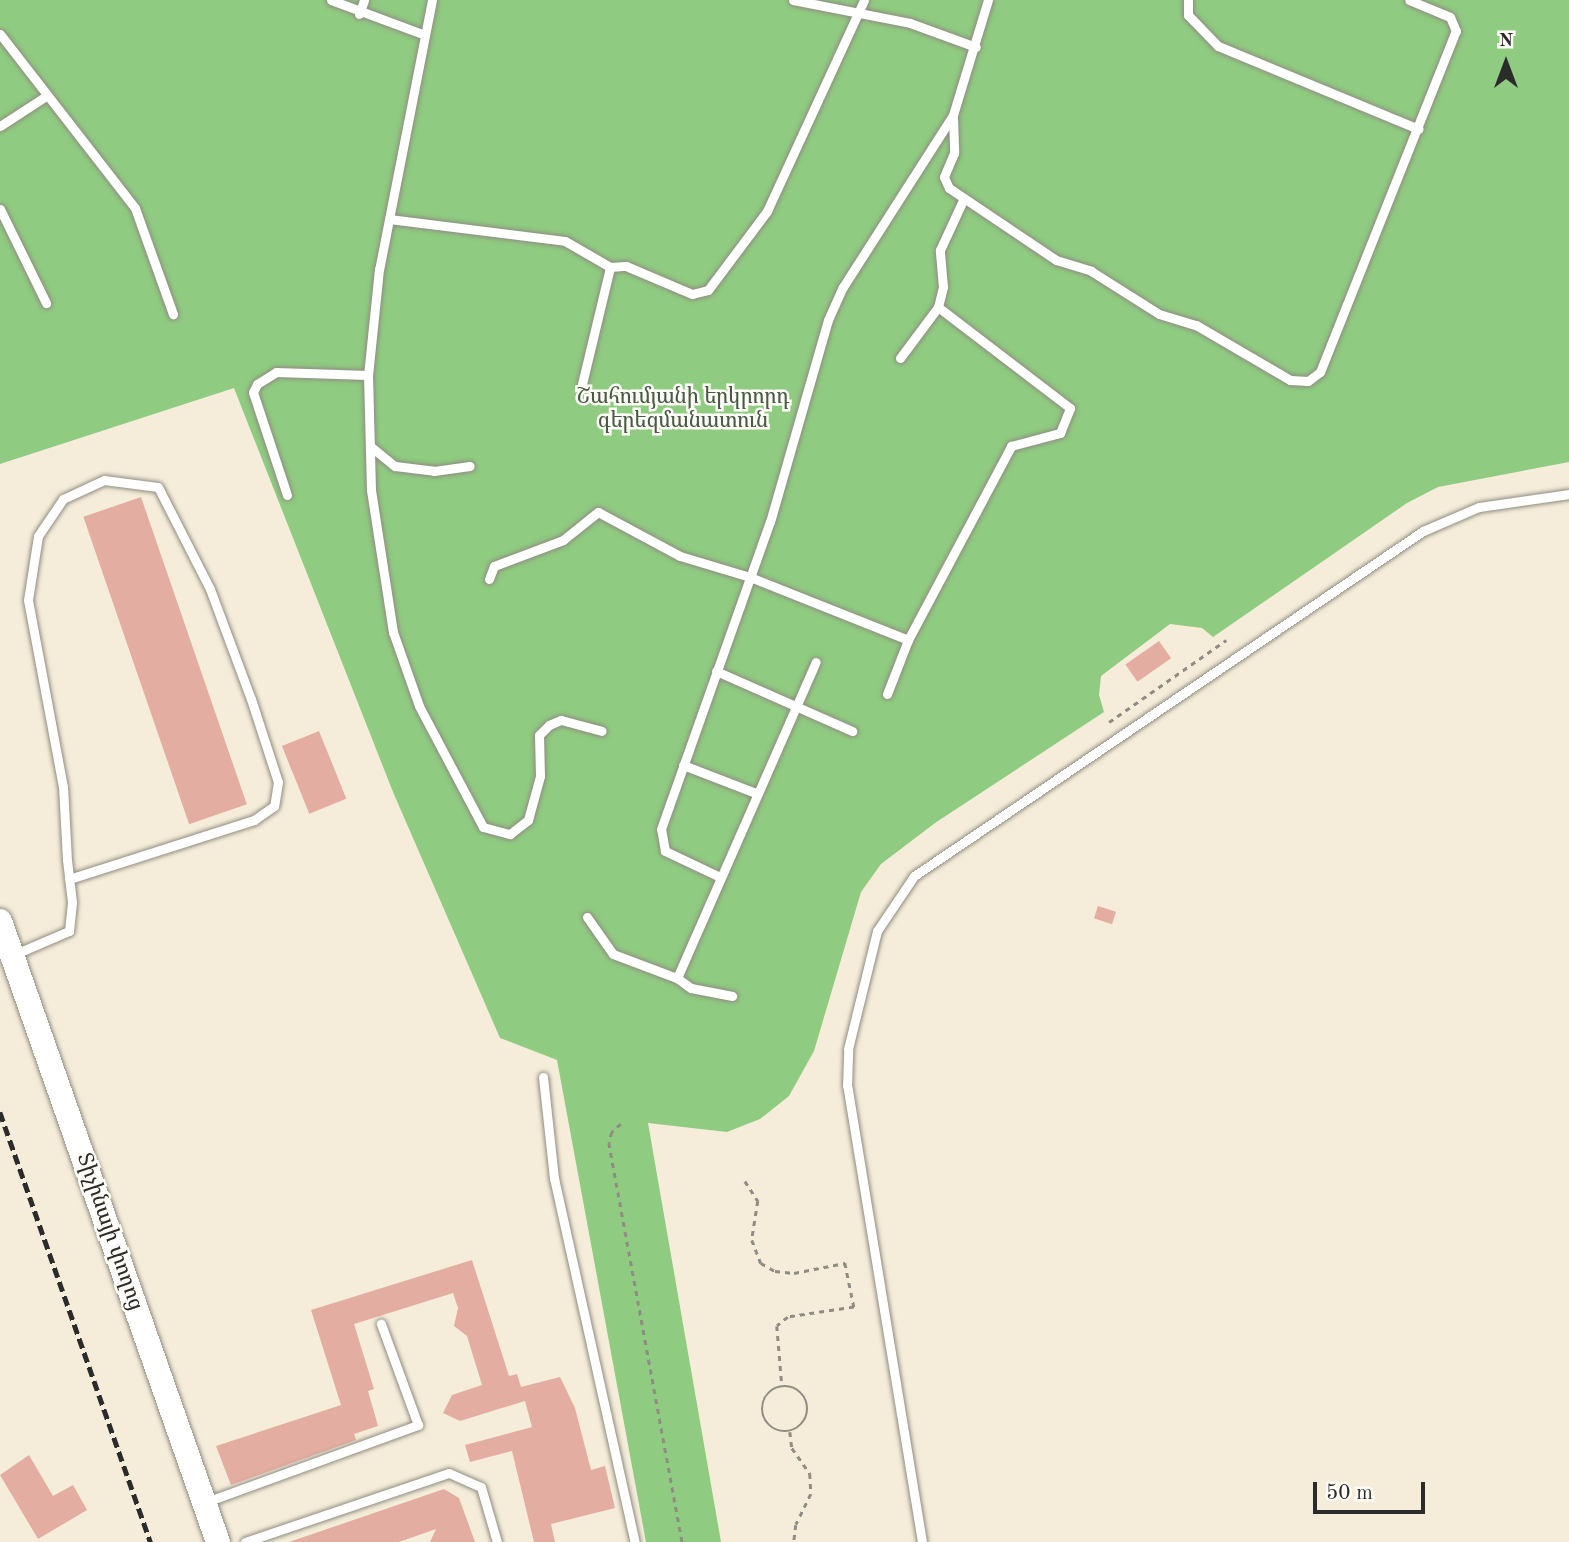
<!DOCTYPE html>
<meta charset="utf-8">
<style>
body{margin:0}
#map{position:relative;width:1569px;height:1542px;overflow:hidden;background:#f5edd9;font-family:"Old Standard TT","Noto Serif Armenian",serif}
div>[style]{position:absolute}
.green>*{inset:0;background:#8fcb80}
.building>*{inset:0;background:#e4ada1;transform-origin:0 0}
.path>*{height:2.5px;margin-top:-1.25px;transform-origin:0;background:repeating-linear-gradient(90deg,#908c82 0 5px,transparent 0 10px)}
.path>.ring{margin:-1.25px;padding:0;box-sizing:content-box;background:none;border:2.5px solid #908c82;border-radius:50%}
.roads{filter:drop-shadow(0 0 2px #908c82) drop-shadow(0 0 2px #908c82)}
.lane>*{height:9px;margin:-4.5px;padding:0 4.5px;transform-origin:4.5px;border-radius:4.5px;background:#fff}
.secondary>*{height:24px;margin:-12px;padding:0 12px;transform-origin:12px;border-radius:12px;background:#fff}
.rail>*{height:4.5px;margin-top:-2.25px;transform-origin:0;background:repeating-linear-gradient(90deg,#2b2b2b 0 10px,transparent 0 15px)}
span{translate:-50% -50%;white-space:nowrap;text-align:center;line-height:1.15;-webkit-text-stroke:5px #fdfcf7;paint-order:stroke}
.park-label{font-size:21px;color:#495b44}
.street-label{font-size:21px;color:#2b2b2b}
.north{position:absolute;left:1471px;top:28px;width:70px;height:70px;-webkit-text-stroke:5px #fdfcf7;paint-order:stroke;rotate:0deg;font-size:19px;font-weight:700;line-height:28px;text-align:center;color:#2b2b2b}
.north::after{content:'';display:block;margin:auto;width:24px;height:32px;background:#2b2b2b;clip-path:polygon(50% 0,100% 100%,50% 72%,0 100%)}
.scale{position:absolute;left:1313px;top:1482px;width:112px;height:32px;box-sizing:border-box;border:4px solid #2b2b2b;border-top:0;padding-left:9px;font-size:21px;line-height:24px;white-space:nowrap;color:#2b2b2b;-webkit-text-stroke:5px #fdfcf7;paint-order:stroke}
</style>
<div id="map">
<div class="green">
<div style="clip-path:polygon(0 0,1569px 0,1569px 462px,1438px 487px,1407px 503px,1213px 637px,1202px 628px,1170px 624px,1101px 676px,1099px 695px,1104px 712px,935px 823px,881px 864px,861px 892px,814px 1051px,789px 1096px,760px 1119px,727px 1132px,648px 1123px,721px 1542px,646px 1542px,557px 1060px,500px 1038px,393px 792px,234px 388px,0 464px)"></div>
</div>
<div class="building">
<div style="left:141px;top:497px;width:325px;height:61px;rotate:71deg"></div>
<div style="left:1159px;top:641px;width:21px;height:41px;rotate:55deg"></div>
<div style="left:319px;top:731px;width:73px;height:40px;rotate:68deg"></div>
<div style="left:1098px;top:906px;width:19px;height:13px;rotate:18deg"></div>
<div style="clip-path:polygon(472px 1260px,509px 1376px,517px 1374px,521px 1387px,560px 1377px,575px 1408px,591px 1470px,605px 1466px,615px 1508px,551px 1524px,555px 1542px,534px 1542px,512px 1451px,470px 1462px,465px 1445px,532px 1427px,525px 1401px,460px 1421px,443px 1413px,452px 1395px,482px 1385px,467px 1336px,454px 1326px,458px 1308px,453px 1293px,354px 1324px,374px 1389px,368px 1391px,378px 1426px,354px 1434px,356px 1440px,231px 1485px,216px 1446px,341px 1405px,311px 1310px)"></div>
<div style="clip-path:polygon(29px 1455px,53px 1496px,73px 1485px,87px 1510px,38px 1539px,0 1475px)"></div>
<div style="clip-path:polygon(444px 1489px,459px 1498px,475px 1542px,430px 1542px,436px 1529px,399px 1542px,289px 1542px)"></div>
</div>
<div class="path">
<div style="left:1109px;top:722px;width:143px;rotate:-35deg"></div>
<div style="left:621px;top:1124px;width:12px;rotate:138deg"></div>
<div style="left:612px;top:1132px;width:11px;rotate:105deg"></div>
<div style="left:609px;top:1143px;width:406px;rotate:79.6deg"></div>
<div style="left:745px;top:1181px;width:24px;rotate:57deg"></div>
<div style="left:758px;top:1201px;width:39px;rotate:99deg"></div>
<div style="left:752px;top:1240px;width:25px;rotate:69deg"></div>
<div style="left:761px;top:1263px;width:16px;rotate:30deg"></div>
<div style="left:775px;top:1271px;width:19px;rotate:6deg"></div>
<div style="left:794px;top:1273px;width:52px;rotate:-11.1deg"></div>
<div style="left:845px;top:1263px;width:45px;rotate:78.4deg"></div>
<div style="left:854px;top:1307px;width:67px;rotate:171.4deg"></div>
<div style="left:788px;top:1317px;width:14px;rotate:141deg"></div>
<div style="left:777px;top:1326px;width:60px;rotate:85.2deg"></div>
<div class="ring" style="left:762px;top:1386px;width:43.5px;height:43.5px"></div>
<div style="left:790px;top:1432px;width:16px;rotate:83deg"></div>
<div style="left:792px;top:1448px;width:32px;rotate:55deg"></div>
<div style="left:810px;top:1474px;width:20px;rotate:87deg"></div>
<div style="left:811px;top:1494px;width:34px;rotate:116deg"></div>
<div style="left:796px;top:1525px;width:17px;rotate:97deg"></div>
</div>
<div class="roads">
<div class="lane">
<div style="left:331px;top:0;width:100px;rotate:20.4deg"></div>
<div style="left:432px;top:0;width:274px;rotate:101.1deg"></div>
<div style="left:379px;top:269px;width:107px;rotate:95.9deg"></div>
<div style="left:368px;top:375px;width:115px;rotate:88.5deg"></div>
<div style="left:371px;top:490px;width:144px;rotate:81.2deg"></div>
<div style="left:393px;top:632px;width:78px;rotate:70.6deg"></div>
<div style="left:419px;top:706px;width:137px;rotate:62.1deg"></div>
<div style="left:483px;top:827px;width:28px;rotate:15deg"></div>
<div style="left:510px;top:834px;width:23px;rotate:-38deg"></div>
<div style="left:528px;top:820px;width:46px;rotate:-74.7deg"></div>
<div style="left:540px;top:776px;width:41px;rotate:-91.4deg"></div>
<div style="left:539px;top:735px;width:14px;rotate:-45deg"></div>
<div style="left:549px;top:725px;width:13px;rotate:-23deg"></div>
<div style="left:561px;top:720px;width:42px;rotate:15deg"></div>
<div style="left:793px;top:0;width:119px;rotate:11.1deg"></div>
<div style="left:910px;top:23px;width:70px;rotate:20deg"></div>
<div style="left:1188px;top:0;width:15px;rotate:90deg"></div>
<div style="left:1188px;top:15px;width:43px;rotate:45.9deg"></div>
<div style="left:1218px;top:46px;width:217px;rotate:22.5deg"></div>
<div style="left:359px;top:14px;width:15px;rotate:-70deg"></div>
<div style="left:0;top:34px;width:220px;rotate:52.2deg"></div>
<div style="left:135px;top:208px;width:113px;rotate:70.3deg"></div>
<div style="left:953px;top:117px;width:36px;rotate:88deg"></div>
<div style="left:954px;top:153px;width:26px;rotate:113deg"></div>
<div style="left:944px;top:177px;width:12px;rotate:66deg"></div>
<div style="left:949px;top:188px;width:129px;rotate:33.9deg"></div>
<div style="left:1056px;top:260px;width:37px;rotate:17deg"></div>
<div style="left:1091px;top:271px;width:80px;rotate:32.3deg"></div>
<div style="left:1159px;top:314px;width:39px;rotate:17deg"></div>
<div style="left:1196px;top:325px;width:109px;rotate:30.3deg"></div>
<div style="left:1290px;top:380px;width:18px;rotate:3deg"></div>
<div style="left:1308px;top:381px;width:15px;rotate:-37deg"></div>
<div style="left:1320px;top:372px;width:367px;rotate:-68.3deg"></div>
<div style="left:1456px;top:31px;width:15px;rotate:-113deg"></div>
<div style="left:1450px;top:17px;width:44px;rotate:-157.5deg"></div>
<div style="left:0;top:126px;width:55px;rotate:-33.1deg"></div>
<div style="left:0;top:209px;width:105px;rotate:63.9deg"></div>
<div style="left:389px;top:219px;width:177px;rotate:7.1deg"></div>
<div style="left:565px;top:241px;width:52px;rotate:30deg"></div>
<div style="left:610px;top:267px;width:16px;rotate:-4deg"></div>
<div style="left:626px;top:266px;width:72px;rotate:23deg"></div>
<div style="left:692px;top:294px;width:16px;rotate:-14deg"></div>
<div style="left:708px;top:290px;width:99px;rotate:-53.2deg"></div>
<div style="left:767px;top:211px;width:232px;rotate:-65.3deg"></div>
<div style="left:900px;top:358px;width:64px;rotate:-53.3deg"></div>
<div style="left:938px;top:307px;width:21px;rotate:-76deg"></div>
<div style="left:943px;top:287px;width:37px;rotate:-95deg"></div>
<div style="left:940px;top:250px;width:57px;rotate:-65.2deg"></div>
<div style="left:582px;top:384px;width:120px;rotate:-76.5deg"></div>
<div style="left:370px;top:446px;width:32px;rotate:39deg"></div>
<div style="left:395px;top:466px;width:39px;rotate:7deg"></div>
<div style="left:434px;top:471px;width:36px;rotate:-8deg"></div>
<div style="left:287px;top:495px;width:108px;rotate:-108.3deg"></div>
<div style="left:253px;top:392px;width:9px;rotate:-63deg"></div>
<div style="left:257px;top:384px;width:22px;rotate:-32deg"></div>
<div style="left:276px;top:372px;width:92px;rotate:1.9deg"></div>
<div style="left:489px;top:579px;width:14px;rotate:-69deg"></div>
<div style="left:494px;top:566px;width:74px;rotate:-20.6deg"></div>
<div style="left:563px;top:540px;width:45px;rotate:-38.7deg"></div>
<div style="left:598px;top:512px;width:93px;rotate:28.2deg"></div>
<div style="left:680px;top:556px;width:73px;rotate:16.7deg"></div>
<div style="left:750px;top:577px;width:170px;rotate:21.7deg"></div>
<div style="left:716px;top:671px;width:149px;rotate:23.8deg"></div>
<div style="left:887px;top:694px;width:58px;rotate:-68.7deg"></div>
<div style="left:908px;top:640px;width:220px;rotate:-62deg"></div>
<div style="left:1011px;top:446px;width:51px;rotate:-14.9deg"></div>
<div style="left:1060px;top:433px;width:27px;rotate:-68deg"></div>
<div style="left:1070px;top:408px;width:166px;rotate:-142.6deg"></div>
<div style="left:683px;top:765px;width:80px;rotate:21.1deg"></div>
<div style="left:720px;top:877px;width:61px;rotate:-154.7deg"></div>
<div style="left:665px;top:851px;width:22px;rotate:-100deg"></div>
<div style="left:661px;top:829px;width:326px;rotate:-70.5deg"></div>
<div style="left:770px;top:522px;width:210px;rotate:-74deg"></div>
<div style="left:828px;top:320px;width:36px;rotate:-66deg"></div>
<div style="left:843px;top:287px;width:204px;rotate:-57.4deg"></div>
<div style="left:953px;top:115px;width:120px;rotate:-73.1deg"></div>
<div style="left:587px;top:917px;width:45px;rotate:54.9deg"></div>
<div style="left:613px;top:954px;width:68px;rotate:20.6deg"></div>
<div style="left:677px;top:978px;width:17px;rotate:36deg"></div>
<div style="left:691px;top:988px;width:42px;rotate:11deg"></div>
<div style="left:13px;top:955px;width:61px;rotate:-23.2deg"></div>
<div style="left:69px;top:931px;width:29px;rotate:-84deg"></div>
<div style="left:72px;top:902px;width:42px;rotate:-96.8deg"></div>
<div style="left:67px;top:860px;width:73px;rotate:-93.1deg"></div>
<div style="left:63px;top:787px;width:190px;rotate:-100.6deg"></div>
<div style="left:28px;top:600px;width:65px;rotate:-81.1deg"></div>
<div style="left:38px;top:536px;width:45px;rotate:-56deg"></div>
<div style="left:63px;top:499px;width:45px;rotate:-24.9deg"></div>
<div style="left:104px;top:480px;width:54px;rotate:7.4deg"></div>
<div style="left:158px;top:487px;width:114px;rotate:63deg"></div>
<div style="left:210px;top:589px;width:117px;rotate:69.6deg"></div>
<div style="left:251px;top:699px;width:87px;rotate:72deg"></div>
<div style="left:278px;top:782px;width:24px;rotate:99deg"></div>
<div style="left:274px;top:806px;width:24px;rotate:145deg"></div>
<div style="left:254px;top:820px;width:194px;rotate:162.3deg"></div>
<div style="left:677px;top:978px;width:345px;rotate:-66.3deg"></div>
<div style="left:543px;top:1077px;width:102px;rotate:83.8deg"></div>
<div style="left:554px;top:1178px;width:373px;rotate:77.5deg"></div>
<div style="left:206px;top:1502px;width:226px;rotate:-20deg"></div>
<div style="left:418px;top:1425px;width:108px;rotate:-110.1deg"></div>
<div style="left:245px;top:1542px;width:215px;rotate:-18.7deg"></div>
<div style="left:449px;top:1473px;width:35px;rotate:24deg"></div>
<div style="left:481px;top:1487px;width:57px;rotate:73.8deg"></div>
<div style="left:922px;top:1542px;width:462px;rotate:-99.3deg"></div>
<div style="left:847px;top:1086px;width:37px;rotate:-88deg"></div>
<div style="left:848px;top:1049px;width:122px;rotate:-76.2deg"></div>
<div style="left:877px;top:931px;width:66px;rotate:-56.1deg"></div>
<div style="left:914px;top:876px;width:615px;rotate:-34.13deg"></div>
<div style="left:1423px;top:531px;width:61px;rotate:-23.2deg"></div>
<div style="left:1479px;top:507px;width:91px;rotate:-8.2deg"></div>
</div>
<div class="secondary">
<div style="left:0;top:921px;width:658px;rotate:70.66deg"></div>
</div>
</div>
<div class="rail">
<div style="left:0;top:1112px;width:456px;rotate:70.7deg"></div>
</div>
<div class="park-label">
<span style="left:683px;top:410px">Շահումյանի երկրորդ<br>գերեզմանատուն</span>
</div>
<div class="street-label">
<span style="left:109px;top:1232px;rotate:71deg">Տիչինայի փողոց</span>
</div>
<div class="north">N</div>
<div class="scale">50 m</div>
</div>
